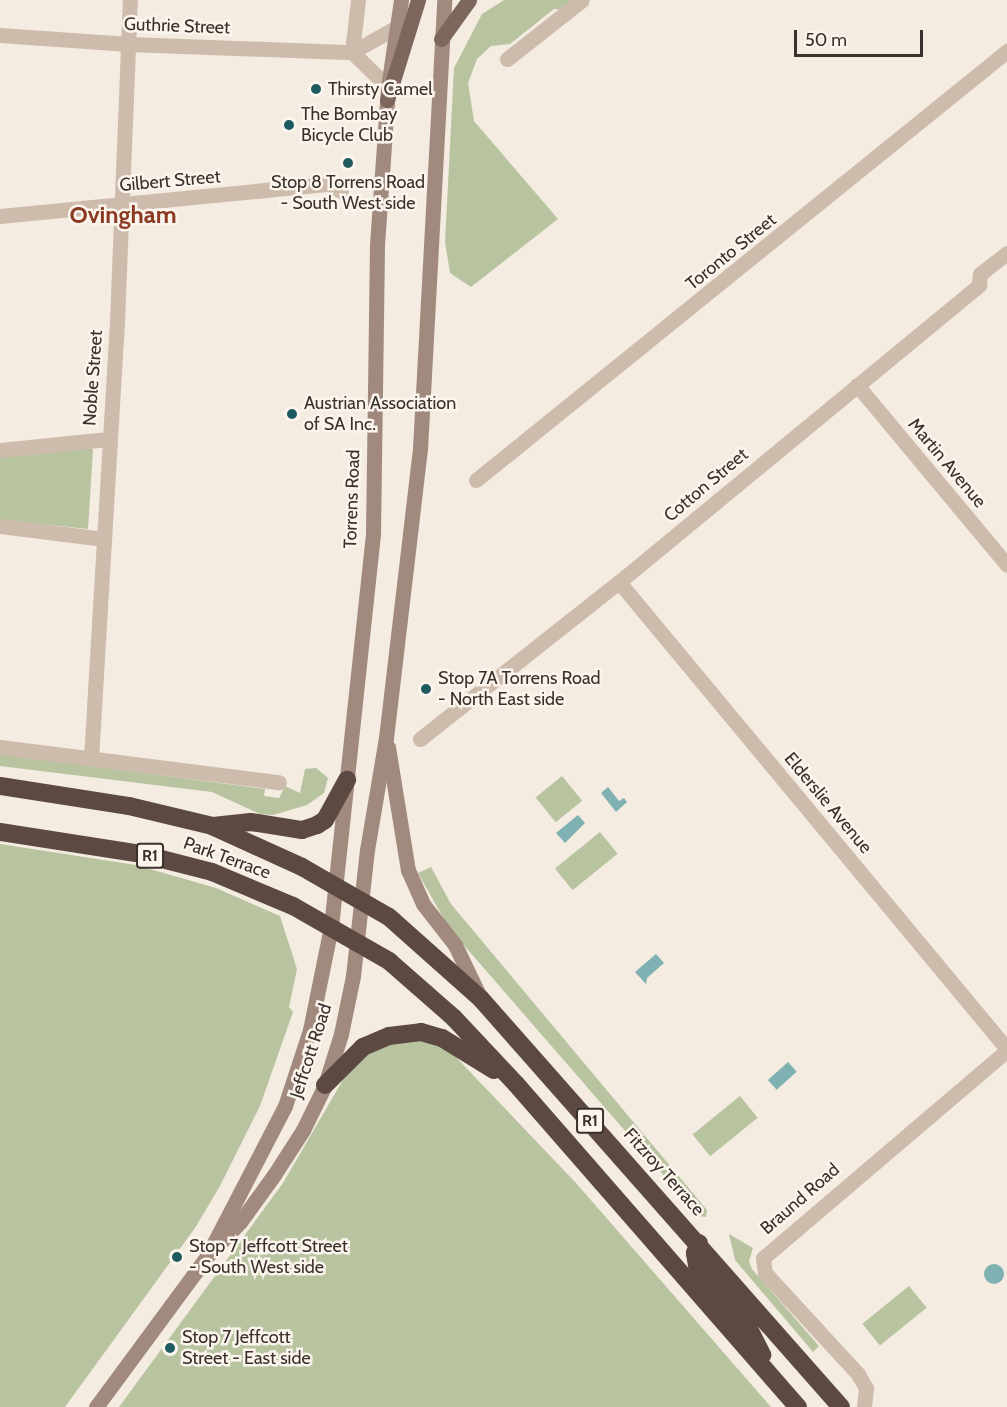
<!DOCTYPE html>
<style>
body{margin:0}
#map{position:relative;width:1007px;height:1407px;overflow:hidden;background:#f4ebe1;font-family:Cabin,sans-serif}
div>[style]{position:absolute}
.green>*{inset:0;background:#b8c4a0;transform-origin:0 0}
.water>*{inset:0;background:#7fb0b2;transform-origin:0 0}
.round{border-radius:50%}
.street>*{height:15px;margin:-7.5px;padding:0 7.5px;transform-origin:7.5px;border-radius:7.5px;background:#cdbbac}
.secondary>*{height:15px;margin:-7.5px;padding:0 7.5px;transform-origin:7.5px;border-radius:7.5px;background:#a18a7d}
.primary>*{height:15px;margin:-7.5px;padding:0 7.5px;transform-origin:7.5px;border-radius:7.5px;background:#7d675c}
.highway>*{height:18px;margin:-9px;padding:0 9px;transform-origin:9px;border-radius:9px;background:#5c4a42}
.dots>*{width:16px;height:16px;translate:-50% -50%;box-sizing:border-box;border:3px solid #fbf5ee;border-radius:50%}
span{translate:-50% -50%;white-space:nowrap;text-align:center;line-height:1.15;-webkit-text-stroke:5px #fbf5ee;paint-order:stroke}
.shield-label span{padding:2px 4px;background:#fbf5ee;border:2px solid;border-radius:4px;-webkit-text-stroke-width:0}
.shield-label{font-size:16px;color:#3b302b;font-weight:700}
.street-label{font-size:18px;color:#3b302b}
.poi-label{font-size:18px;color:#3b302b}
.left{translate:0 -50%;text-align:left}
.district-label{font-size:24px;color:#8c3b22;font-weight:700}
.scale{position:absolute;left:794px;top:30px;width:129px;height:27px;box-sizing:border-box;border:3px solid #3b302b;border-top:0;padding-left:8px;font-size:18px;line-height:21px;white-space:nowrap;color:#3b302b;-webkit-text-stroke:4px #fbf5ee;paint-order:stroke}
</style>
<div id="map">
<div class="green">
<div style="clip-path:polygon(504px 0,578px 0,564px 10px,554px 9px,510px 44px,491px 46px,477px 59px,468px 83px,474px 121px,558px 219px,471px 287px,450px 273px,445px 242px,454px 68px,482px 14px)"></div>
<div style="clip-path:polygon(89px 447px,93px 450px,88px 529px,0 520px,0 456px)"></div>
<div style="clip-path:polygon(0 754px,265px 789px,264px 796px,279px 798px,285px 786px,300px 793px,305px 769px,316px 768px,328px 778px,324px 793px,307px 805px,273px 815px,260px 814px,212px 792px,0 766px)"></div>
<div style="left:562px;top:776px;width:32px;height:34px;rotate:51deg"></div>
<div style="left:600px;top:832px;width:28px;height:58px;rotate:51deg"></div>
<div style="clip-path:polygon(0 844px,136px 865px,216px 888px,280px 916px,297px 969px,289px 1007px,293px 1012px,260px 1106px,220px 1186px,195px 1228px,65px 1407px,0 1407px)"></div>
<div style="clip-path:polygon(431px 867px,451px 904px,707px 1210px,706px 1217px,699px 1216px,449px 928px,418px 873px)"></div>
<div style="clip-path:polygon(400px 1040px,426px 1041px,452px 1053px,576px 1183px,771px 1407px,119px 1407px,283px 1183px,344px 1078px,360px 1058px)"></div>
<div style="left:740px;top:1096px;width:28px;height:61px;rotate:51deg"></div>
<div style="clip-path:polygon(729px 1234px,753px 1248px,749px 1261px,752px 1269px,819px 1346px,813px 1352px,735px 1260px)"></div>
<div style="left:909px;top:1286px;width:28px;height:60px;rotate:51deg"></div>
</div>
<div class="water">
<div style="clip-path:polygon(608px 787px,619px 801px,624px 798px,627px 802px,616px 812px,601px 793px)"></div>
<div style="clip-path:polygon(578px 815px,585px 823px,565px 843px,556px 833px)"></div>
<div style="clip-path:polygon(656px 954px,664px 963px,647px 978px,646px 984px,635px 972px)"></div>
<div style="left:788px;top:1062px;width:13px;height:27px;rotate:48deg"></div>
<div class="round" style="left:984px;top:1264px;width:20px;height:20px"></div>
</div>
<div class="street">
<div style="left:0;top:35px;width:129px;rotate:4deg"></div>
<div style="left:129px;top:44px;width:223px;rotate:2.1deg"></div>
<div style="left:352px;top:52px;width:51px;rotate:-29.1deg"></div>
<div style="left:352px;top:52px;width:52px;rotate:-83.4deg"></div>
<div style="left:352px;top:52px;width:50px;rotate:44.2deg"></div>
<div style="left:507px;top:59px;width:95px;rotate:-38.2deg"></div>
<div style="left:0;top:216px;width:330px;rotate:-5.6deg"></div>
<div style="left:328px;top:184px;width:15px;rotate:28deg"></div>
<div style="left:857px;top:385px;width:234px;rotate:50.2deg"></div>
<div style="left:0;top:450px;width:109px;rotate:-5.8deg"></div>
<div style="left:476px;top:480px;width:683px;rotate:-38.94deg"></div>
<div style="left:0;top:526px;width:105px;rotate:7.1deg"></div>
<div style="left:619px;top:582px;width:607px;rotate:50.28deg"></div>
<div style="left:420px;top:739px;width:253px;rotate:-38.3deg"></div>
<div style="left:619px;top:582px;width:467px;rotate:-39.5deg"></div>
<div style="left:979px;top:285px;width:11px;rotate:-85deg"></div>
<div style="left:980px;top:274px;width:34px;rotate:-38deg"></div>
<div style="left:0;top:747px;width:281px;rotate:7.2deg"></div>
<div style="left:91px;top:759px;width:439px;rotate:-86.6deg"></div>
<div style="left:117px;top:321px;width:321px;rotate:-87.7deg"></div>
<div style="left:864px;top:1407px;width:19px;rotate:-84deg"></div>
<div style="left:866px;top:1388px;width:16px;rotate:-120deg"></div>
<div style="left:858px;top:1374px;width:137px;rotate:-132.6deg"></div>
<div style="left:765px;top:1273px;width:15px;rotate:-98deg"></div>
<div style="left:763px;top:1258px;width:321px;rotate:-40.4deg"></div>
</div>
<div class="secondary">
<div style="left:388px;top:747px;width:125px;rotate:80.8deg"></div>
<div style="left:408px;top:870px;width:37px;rotate:66deg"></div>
<div style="left:423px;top:904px;width:52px;rotate:52deg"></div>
<div style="left:455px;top:945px;width:55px;rotate:64.4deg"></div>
<div style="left:214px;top:1243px;width:154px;rotate:-62.6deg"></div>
<div style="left:285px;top:1106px;width:80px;rotate:-71.8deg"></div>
<div style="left:310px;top:1030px;width:105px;rotate:-78.5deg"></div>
<div style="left:331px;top:927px;width:395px;rotate:-83.9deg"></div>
<div style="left:373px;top:534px;width:289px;rotate:-89.2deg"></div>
<div style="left:377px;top:245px;width:158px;rotate:-86deg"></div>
<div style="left:388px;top:87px;width:88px;rotate:-81.5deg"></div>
<div style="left:96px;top:1407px;width:190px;rotate:-53.6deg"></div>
<div style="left:209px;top:1254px;width:45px;rotate:-45.9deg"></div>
<div style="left:240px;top:1222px;width:58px;rotate:-54.1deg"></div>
<div style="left:274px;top:1175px;width:54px;rotate:-57.2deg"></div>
<div style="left:303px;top:1130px;width:50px;rotate:-63.9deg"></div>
<div style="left:325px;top:1085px;width:53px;rotate:-72.6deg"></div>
<div style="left:341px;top:1034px;width:59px;rotate:-78.3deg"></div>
<div style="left:353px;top:976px;width:127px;rotate:-83.7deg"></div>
<div style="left:367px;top:850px;width:114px;rotate:-80.4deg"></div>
<div style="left:386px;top:738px;width:291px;rotate:-83.3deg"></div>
<div style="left:420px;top:449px;width:450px;rotate:-86.9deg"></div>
</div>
<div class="primary">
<div style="left:441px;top:39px;width:48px;rotate:-54.3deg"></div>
<div style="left:387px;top:100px;width:105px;rotate:-72.8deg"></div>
</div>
<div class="highway">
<div style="left:0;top:786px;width:131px;rotate:8.8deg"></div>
<div style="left:129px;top:806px;width:85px;rotate:13.5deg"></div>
<div style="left:212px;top:826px;width:99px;rotate:24.5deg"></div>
<div style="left:302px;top:867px;width:100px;rotate:29.9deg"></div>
<div style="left:389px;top:917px;width:123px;rotate:41.7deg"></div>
<div style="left:481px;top:999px;width:544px;rotate:48.58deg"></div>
<div style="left:213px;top:826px;width:38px;rotate:-6deg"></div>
<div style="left:251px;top:822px;width:52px;rotate:8.9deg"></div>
<div style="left:302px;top:830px;width:16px;rotate:-18deg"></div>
<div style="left:317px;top:825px;width:9px;rotate:-32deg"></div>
<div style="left:325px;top:820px;width:46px;rotate:-61.2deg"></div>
<div style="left:0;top:832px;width:144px;rotate:8.8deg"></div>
<div style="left:142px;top:854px;width:72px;rotate:14.4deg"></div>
<div style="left:212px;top:872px;width:88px;rotate:22.8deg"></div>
<div style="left:293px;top:906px;width:111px;rotate:29.8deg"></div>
<div style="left:389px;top:961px;width:86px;rotate:41.2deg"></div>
<div style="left:454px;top:1018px;width:91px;rotate:46.8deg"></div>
<div style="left:516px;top:1084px;width:429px;rotate:48.9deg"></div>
<div style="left:325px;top:1085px;width:54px;rotate:-45deg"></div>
<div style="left:363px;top:1047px;width:28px;rotate:-23deg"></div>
<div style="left:389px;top:1036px;width:32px;rotate:-7deg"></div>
<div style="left:421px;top:1032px;width:22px;rotate:16deg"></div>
<div style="left:442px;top:1038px;width:61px;rotate:31.6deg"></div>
<div style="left:699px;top:1243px;width:11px;rotate:112deg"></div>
<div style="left:695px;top:1253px;width:12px;rotate:81deg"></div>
<div style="left:697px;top:1265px;width:76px;rotate:49.8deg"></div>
<div style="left:746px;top:1323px;width:36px;rotate:63deg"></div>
</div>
<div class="dots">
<div style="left:316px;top:89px;background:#1f5a5e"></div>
<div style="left:289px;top:125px;background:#1f5a5e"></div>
<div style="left:348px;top:163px;background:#1f5a5e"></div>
<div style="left:292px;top:414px;background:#1f5a5e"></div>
<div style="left:426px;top:689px;background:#1f5a5e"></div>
<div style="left:177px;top:1257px;background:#1f5a5e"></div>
<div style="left:170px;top:1348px;background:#1f5a5e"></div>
</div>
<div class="shield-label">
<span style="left:150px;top:856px">R1</span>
<span style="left:590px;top:1121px">R1</span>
</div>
<div class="street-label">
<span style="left:177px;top:26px;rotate:2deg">Guthrie Street</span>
<span style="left:170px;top:181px;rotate:-5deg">Gilbert Street</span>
<span style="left:731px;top:252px;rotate:-39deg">Toronto Street</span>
<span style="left:93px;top:378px;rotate:-86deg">Noble Street</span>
<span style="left:947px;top:463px;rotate:50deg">Martin Avenue</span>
<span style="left:706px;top:485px;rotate:-40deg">Cotton Street</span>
<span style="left:352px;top:499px;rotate:-88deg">Torrens Road</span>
<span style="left:828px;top:803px;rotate:50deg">Elderslie Avenue</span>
<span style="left:227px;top:858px;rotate:20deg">Park Terrace</span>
<span style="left:311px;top:1051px;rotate:-72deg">Jeffcott Road</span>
<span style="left:664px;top:1172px;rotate:48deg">Fitzroy Terrace</span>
<span style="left:800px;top:1199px;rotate:-41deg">Braund Road</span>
</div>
<div class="poi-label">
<span class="left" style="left:328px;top:89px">Thirsty Camel</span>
<span class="left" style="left:301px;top:125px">The Bombay<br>Bicycle Club</span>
<span style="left:348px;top:193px">Stop 8 Torrens Road<br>- South West side</span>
<span class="left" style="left:304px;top:414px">Austrian Association<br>of SA Inc.</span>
<span class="left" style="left:438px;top:689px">Stop 7A Torrens Road<br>- North East side</span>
<span class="left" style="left:189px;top:1257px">Stop 7 Jeffcott Street<br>- South West side</span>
<span class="left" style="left:182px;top:1348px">Stop 7 Jeffcott<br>Street - East side</span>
</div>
<div class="district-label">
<span style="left:123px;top:215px">Ovingham</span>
</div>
<div class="scale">50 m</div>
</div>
